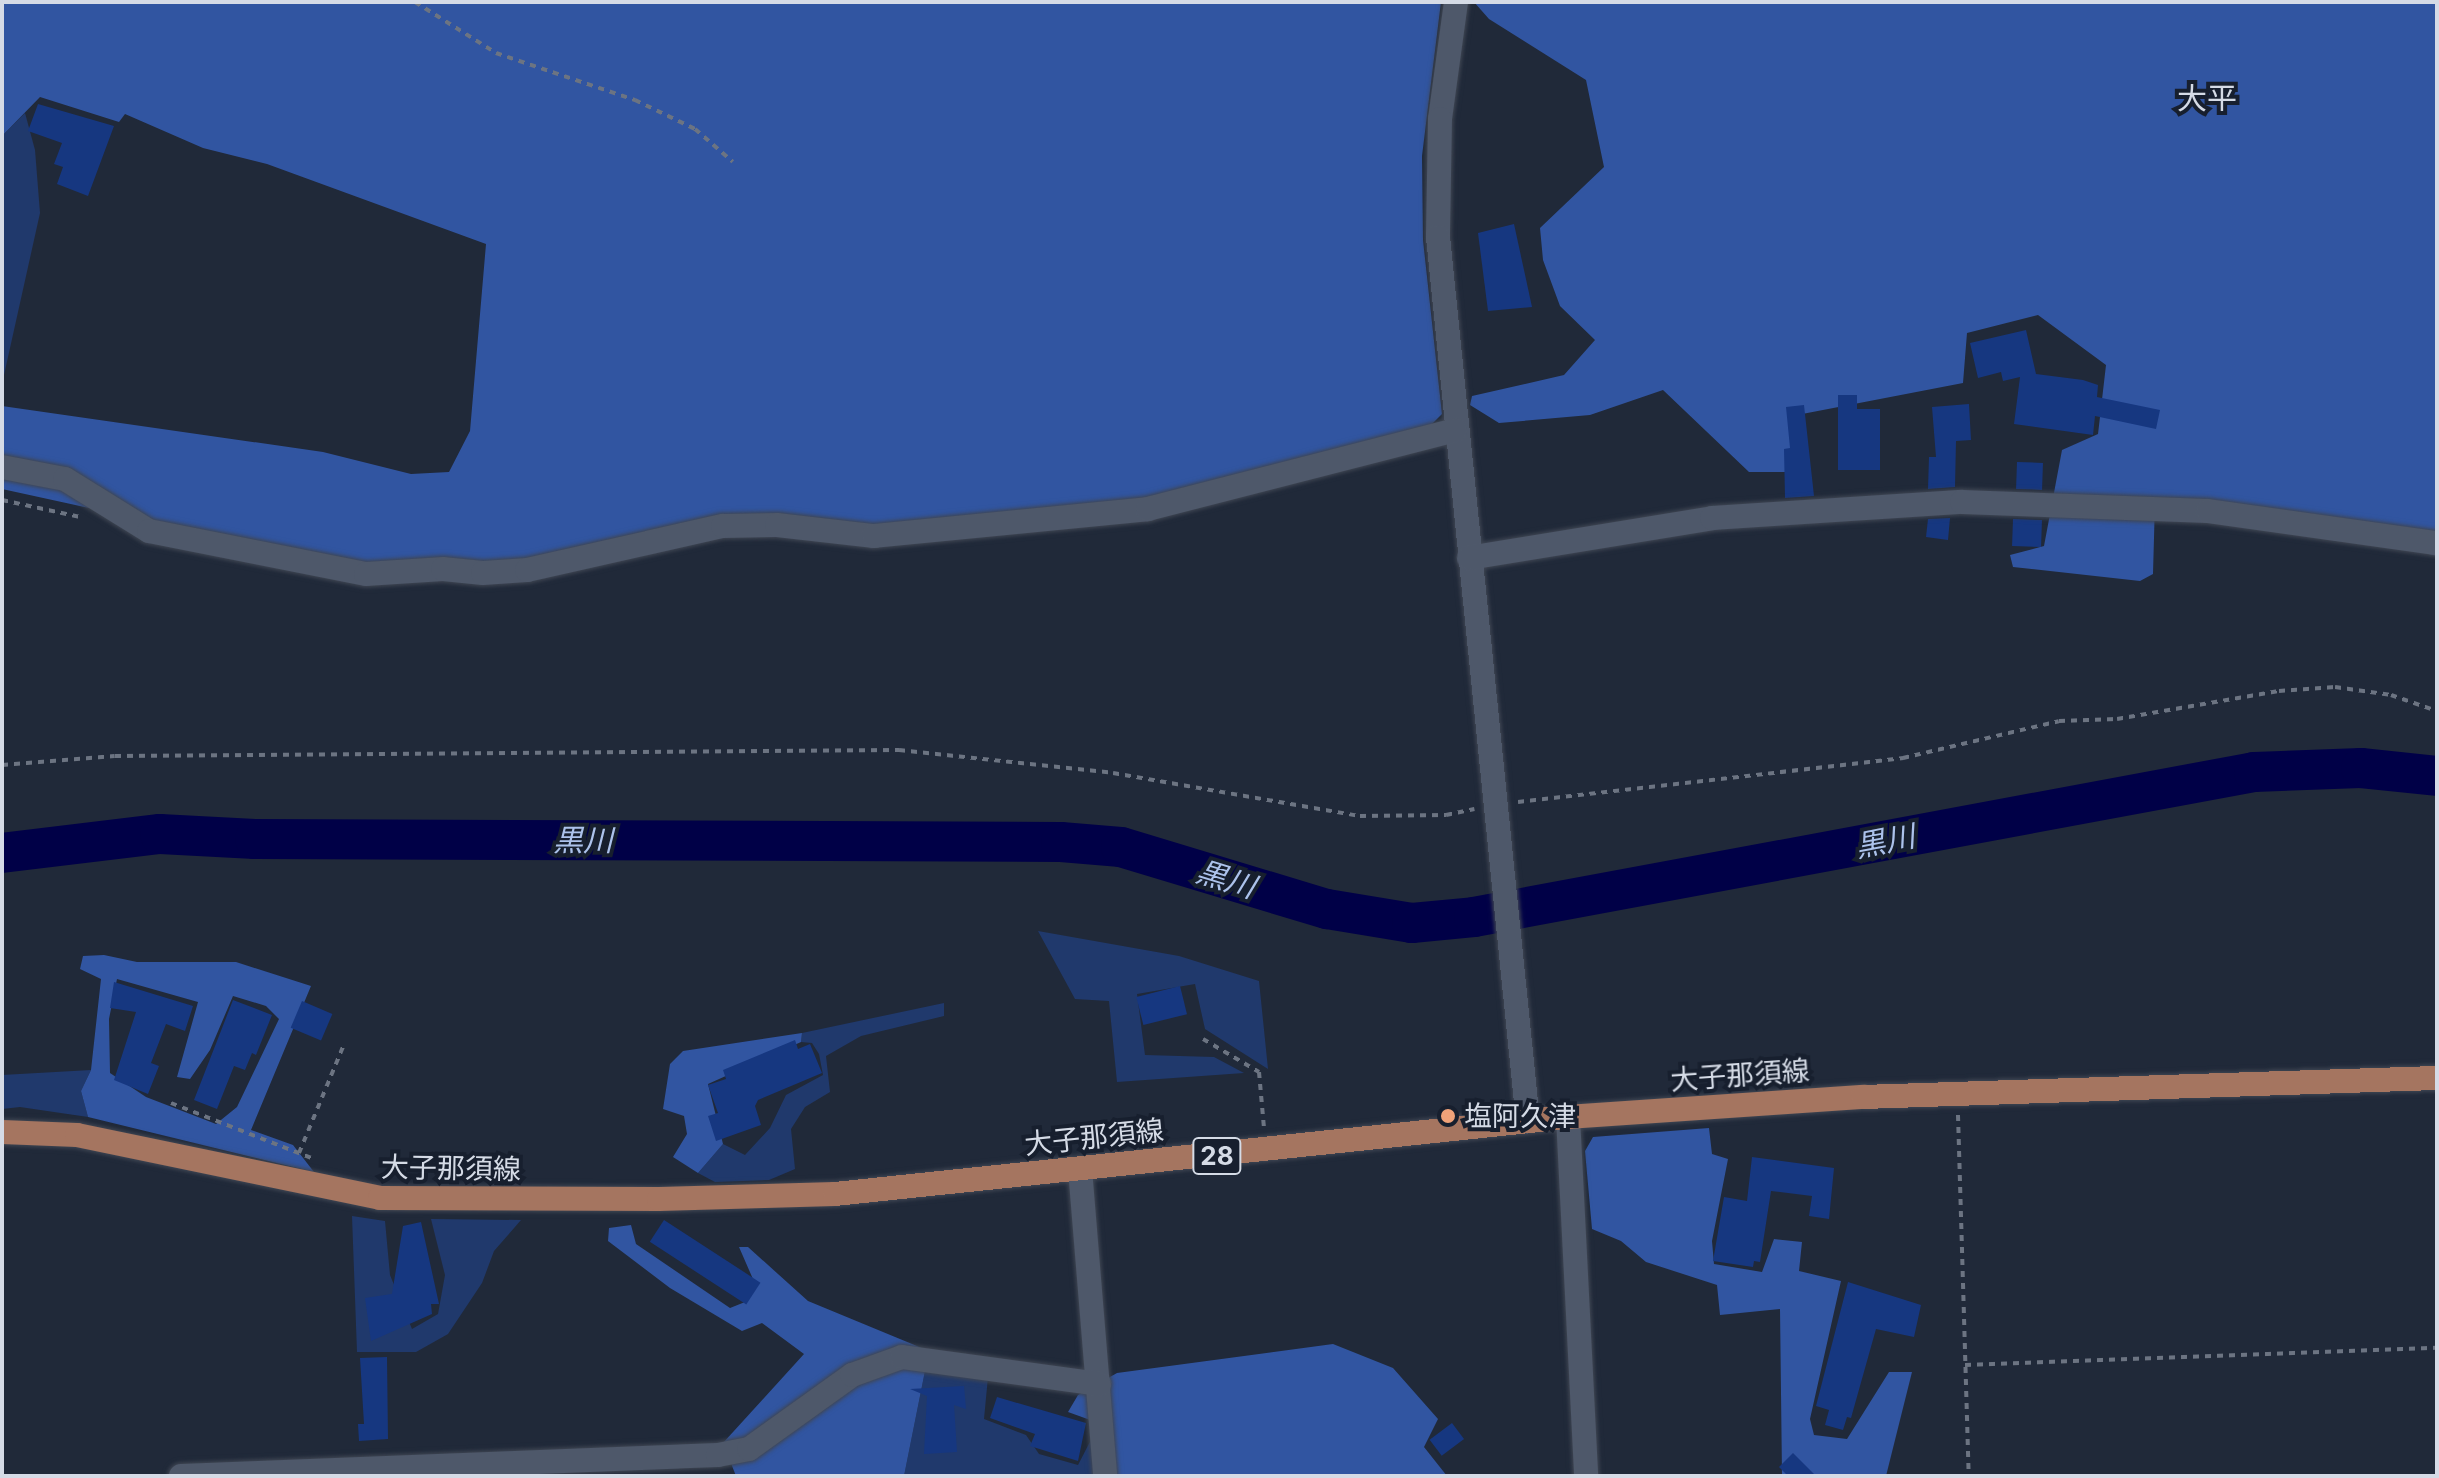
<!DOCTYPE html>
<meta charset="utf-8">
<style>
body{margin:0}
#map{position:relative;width:2439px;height:1478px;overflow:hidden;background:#202939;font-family:Inter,"Noto Sans JP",sans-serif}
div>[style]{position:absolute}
.green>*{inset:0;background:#20396c}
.forest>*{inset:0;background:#3155a1}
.river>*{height:40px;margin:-20px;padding:0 20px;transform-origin:20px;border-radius:20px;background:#000047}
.building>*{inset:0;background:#163780;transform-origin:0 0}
.path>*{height:4px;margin-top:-2px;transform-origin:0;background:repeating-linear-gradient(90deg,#6c7482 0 6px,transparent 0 12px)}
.roads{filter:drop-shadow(0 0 2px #3f4653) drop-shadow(0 0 2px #3f4653)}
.minor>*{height:24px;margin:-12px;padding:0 12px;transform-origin:12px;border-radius:12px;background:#4e586a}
.major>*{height:24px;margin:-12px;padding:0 12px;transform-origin:12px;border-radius:12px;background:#a57560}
.dots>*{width:22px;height:22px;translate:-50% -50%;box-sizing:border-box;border:4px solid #171f2e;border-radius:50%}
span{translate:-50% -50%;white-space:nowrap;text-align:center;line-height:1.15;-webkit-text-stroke:8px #171f2e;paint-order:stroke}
.shield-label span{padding:2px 6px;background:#171f2e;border:2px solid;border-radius:6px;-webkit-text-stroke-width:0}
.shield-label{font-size:26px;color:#d5dbe6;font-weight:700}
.street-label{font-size:28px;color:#d5dbe6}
.poi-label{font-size:28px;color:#d5dbe6}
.left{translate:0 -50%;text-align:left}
.neighbourhood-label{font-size:30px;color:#d5dbe6}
.water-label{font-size:30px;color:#acc2eb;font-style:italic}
.frame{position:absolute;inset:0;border:4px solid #d5dbe6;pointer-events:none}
</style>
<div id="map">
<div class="green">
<div style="clip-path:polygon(25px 113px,35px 150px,40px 213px,2px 384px,2px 136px)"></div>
<div style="clip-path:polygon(1038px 931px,1179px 956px,1259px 981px,1268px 1069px,1205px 1029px,1195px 984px,1137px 994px,1145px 1055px,1214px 1057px,1244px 1073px,1117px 1082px,1109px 1001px,1075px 999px)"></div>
<div style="clip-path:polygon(944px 1003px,944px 1016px,861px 1036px,826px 1056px,830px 1092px,805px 1107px,791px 1129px,795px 1169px,769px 1180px,715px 1182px,698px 1173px,723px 1144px,745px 1155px,770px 1128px,786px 1095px,823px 1075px,819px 1054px,812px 1043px,801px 1042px,802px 1033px)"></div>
<div style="clip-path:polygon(91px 1070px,81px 1091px,88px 1117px,20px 1107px,2px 1109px,2px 1075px)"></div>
<div style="clip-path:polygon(352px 1216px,385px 1221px,390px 1275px,412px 1329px,438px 1314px,445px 1275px,431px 1219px,521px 1220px,494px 1251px,482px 1283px,448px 1334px,416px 1352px,357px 1352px)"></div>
<div style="clip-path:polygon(929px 1351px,988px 1377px,984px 1419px,1026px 1435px,1039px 1454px,1078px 1465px,1094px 1434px,1095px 1476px,904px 1476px)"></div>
</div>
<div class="forest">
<div style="clip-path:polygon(2px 2px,1441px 2px,1422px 156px,1423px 240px,1442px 414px,1423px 433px,1159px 501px,882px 528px,768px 515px,527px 563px,368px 563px,263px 546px,2px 489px,2px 406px,323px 452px,411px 474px,449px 472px,470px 431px,486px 244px,267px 164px,203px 148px,125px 114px,119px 122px,40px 97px,2px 136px)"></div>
<div style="clip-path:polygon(1474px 2px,2437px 2px,2437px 556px,2335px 531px,2155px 502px,2153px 574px,2140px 581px,2013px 567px,2010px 555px,2044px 546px,2062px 450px,2098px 434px,2106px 365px,2038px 315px,1967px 333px,1963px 383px,1797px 415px,1791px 472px,1749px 472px,1663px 390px,1590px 415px,1499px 423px,1470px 405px,1472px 396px,1564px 375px,1595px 340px,1560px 306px,1543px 260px,1540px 228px,1604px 167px,1586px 80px,1489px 19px)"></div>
<div style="clip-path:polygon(evenodd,104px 955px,137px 962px,236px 962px,311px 986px,251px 1130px,293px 1145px,314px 1172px,88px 1117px,81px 1091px,91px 1070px,101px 979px,80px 969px,83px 956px,104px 955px,117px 979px,198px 1002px,177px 1077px,190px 1079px,210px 1050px,233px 996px,266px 1006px,279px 1019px,237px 1107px,216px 1124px,146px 1097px,110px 1073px,109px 1019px,117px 979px)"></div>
<div style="clip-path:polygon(802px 1033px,801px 1042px,708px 1084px,723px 1144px,698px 1173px,673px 1157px,687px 1134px,684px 1116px,663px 1109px,670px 1064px,683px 1051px)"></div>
<div style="clip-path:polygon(1709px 1128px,1712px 1154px,1728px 1159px,1712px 1241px,1714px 1264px,1762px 1272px,1774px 1239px,1802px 1242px,1799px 1271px,1841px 1281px,1810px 1419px,1814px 1435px,1847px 1439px,1889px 1372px,1912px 1372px,1886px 1476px,1782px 1476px,1780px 1309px,1720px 1315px,1717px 1285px,1646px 1262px,1621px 1241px,1592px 1229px,1585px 1151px,1593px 1137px)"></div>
<div style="clip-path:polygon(631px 1225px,636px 1244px,730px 1308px,745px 1302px,756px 1286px,739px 1247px,748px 1247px,808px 1301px,929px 1351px,904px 1476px,736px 1476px,723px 1443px,804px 1354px,762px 1323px,742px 1331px,670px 1288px,608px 1241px,609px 1228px)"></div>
<div style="clip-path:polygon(1333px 1344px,1393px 1368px,1438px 1419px,1424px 1447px,1447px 1476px,1095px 1476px,1093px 1421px,1068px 1412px,1078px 1395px,1117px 1373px)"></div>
</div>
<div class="river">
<div style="left:2px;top:853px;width:159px;rotate:-6.9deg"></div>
<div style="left:160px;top:834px;width:95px;rotate:3deg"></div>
<div style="left:255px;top:839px;width:806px;rotate:0.21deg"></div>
<div style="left:1061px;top:842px;width:60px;rotate:4.8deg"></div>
<div style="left:1121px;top:847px;width:215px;rotate:16.8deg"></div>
<div style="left:1327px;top:909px;width:86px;rotate:9.4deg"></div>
<div style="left:1412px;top:923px;width:62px;rotate:-5.5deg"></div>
<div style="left:1474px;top:917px;width:793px;rotate:-10.53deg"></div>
<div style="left:2254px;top:772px;width:107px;rotate:-2.1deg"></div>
<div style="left:2361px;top:768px;width:76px;rotate:6deg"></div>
</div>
<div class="building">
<div style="clip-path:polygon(38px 104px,114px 126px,88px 196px,57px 184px,63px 167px,54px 164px,62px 143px,28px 131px)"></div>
<div style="clip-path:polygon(1514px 224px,1532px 307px,1488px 311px,1478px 233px)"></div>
<div style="clip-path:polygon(2026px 330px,2036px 374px,2083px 380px,2098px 385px,2097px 397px,2160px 410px,2156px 429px,2095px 416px,2093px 435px,2014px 424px,2020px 377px,2003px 381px,2001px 372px,1978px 378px,1970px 343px)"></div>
<div style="clip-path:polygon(1838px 395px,1857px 395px,1857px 409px,1880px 409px,1880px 470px,1838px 470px)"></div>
<div style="clip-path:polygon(1969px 404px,1971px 440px,1956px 441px,1955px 487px,1928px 489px,1929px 457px,1936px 457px,1932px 407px)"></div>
<div style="clip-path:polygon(1804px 405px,1814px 496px,1785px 498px,1784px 449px,1790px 448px,1786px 407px)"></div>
<div style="left:2017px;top:462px;width:26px;height:27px;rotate:2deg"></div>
<div style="clip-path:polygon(1950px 518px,1948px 540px,1926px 537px,1928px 519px)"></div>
<div style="left:2013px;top:519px;width:29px;height:27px;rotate:2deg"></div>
<div style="clip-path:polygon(114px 982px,193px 1006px,185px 1031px,166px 1024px,151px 1063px,159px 1066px,148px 1094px,114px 1080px,136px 1012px,110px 1008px)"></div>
<div style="left:1180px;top:986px;width:29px;height:45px;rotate:76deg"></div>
<div style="clip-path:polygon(233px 1000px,272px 1015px,256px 1055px,252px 1053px,245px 1070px,234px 1066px,217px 1109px,194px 1100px)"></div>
<div style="left:302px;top:1001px;width:33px;height:29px;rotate:23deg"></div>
<div style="clip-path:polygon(795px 1040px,798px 1049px,810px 1044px,822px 1073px,758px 1100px,755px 1106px,761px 1125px,716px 1141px,708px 1116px,718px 1113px,708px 1085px,726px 1079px,723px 1070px)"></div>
<div style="clip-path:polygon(1752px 1157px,1834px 1168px,1829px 1219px,1809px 1216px,1812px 1196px,1771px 1191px,1760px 1262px,1754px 1261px,1753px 1267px,1713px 1261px,1724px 1197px,1747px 1201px)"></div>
<div style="left:664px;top:1220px;width:115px;height:26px;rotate:33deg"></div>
<div style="clip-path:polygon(421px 1222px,439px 1304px,431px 1304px,432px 1314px,371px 1341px,365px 1298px,392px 1294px,403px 1226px)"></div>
<div style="clip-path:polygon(1848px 1282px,1921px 1305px,1914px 1337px,1876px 1329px,1851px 1418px,1847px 1417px,1843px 1430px,1825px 1425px,1829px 1410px,1816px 1406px)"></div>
<div style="clip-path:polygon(387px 1357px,388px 1439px,359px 1441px,358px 1424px,364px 1424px,360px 1358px)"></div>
<div style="clip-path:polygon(964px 1386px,966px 1409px,954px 1405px,957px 1452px,924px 1454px,927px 1396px,910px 1389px)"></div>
<div style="clip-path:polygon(997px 1397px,1086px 1423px,1078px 1461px,1030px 1446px,1035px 1434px,990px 1418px)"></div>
<div style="left:1452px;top:1423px;width:20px;height:28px;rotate:53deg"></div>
<div style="clip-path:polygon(1793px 1453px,1816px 1476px,1788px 1476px,1779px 1467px)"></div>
</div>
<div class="path">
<div style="left:415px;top:2px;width:96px;rotate:32.2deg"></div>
<div style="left:496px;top:53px;width:147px;rotate:18.7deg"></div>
<div style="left:635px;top:100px;width:67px;rotate:25.8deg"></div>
<div style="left:695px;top:129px;width:50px;rotate:41deg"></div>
<div style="left:2px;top:500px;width:80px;rotate:12.3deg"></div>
<div style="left:2px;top:765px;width:113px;rotate:-4.6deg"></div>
<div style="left:115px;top:756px;width:784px;rotate:-0.44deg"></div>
<div style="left:899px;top:750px;width:215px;rotate:6.1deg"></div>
<div style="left:1113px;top:773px;width:251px;rotate:9.9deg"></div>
<div style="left:1360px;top:816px;width:86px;rotate:-0.7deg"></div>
<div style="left:1446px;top:815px;width:29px;rotate:-12deg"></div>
<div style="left:1518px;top:802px;width:388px;rotate:-6.5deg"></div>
<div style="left:1903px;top:758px;width:160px;rotate:-13.3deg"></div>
<div style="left:2059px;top:721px;width:58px;rotate:-2deg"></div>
<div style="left:2117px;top:719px;width:164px;rotate:-9.8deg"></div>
<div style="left:2279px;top:691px;width:56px;rotate:-4.1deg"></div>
<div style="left:2335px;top:687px;width:57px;rotate:8.1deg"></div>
<div style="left:2391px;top:695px;width:49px;rotate:19.2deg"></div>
<div style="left:1203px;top:1039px;width:65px;rotate:30.5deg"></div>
<div style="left:1259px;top:1072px;width:56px;rotate:84.9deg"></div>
<div style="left:171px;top:1103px;width:154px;rotate:21.4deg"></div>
<div style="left:1958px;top:1115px;width:361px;rotate:88.3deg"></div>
<div style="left:299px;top:1153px;width:115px;rotate:-67.5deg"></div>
<div style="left:1965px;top:1365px;width:472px;rotate:-2.1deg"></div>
</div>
<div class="roads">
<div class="minor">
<div style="left:1456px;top:2px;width:118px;rotate:97.8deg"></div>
<div style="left:1440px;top:119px;width:118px;rotate:91deg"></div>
<div style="left:1438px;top:237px;width:889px;rotate:84.19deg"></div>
<div style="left:2px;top:467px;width:64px;rotate:10.8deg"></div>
<div style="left:65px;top:479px;width:99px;rotate:31.8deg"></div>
<div style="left:149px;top:531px;width:221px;rotate:11.2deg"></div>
<div style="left:366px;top:574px;width:77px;rotate:-3.7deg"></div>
<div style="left:443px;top:569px;width:40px;rotate:5.7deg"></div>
<div style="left:483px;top:573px;width:44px;rotate:-3.9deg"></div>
<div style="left:527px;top:570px;width:201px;rotate:-12.7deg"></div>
<div style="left:723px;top:526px;width:54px;rotate:-1.1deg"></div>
<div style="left:777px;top:525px;width:98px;rotate:6.5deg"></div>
<div style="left:874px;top:536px;width:275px;rotate:-5.6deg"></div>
<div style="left:1148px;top:509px;width:317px;rotate:-14.4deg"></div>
<div style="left:1469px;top:558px;width:246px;rotate:-9.3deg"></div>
<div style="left:1712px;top:518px;width:251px;rotate:-3.7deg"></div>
<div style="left:1962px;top:502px;width:246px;rotate:2.1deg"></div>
<div style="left:2208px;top:511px;width:231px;rotate:8deg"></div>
<div style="left:1568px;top:1117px;width:359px;rotate:87.1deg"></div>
<div style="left:1080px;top:1169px;width:308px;rotate:85.3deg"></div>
<div style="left:181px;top:1476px;width:537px;rotate:-2.24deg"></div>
<div style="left:718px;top:1455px;width:32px;rotate:-11deg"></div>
<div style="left:749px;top:1449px;width:127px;rotate:-35.7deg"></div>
<div style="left:852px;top:1375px;width:53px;rotate:-19.8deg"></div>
<div style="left:902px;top:1357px;width:199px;rotate:7.8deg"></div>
</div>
<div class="major">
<div style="left:2px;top:1132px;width:75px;rotate:2.3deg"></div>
<div style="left:77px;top:1135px;width:309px;rotate:11.7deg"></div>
<div style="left:380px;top:1198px;width:279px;rotate:0.2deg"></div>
<div style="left:659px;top:1199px;width:176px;rotate:-1.6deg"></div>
<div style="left:835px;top:1194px;width:737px;rotate:-6deg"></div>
<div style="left:1568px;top:1117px;width:296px;rotate:-3.9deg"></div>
<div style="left:1863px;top:1097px;width:574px;rotate:-1.9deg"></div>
</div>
</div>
<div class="dots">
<div style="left:1448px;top:1116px;background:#f0a279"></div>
</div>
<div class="shield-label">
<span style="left:1217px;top:1156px">28</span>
</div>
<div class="street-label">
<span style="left:1740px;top:1075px;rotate:-4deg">大子那須線</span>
<span style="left:1094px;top:1137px;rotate:-6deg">大子那須線</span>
<span style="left:451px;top:1168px;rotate:1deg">大子那須線</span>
</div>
<div class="poi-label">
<span class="left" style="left:1464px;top:1116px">塩阿久津</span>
</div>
<div class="neighbourhood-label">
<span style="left:2207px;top:98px">大平</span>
</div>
<div class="water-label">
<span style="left:583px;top:840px">黒川</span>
<span style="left:1885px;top:841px;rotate:-11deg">黒川</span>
<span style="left:1226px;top:879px;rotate:17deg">黒川</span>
</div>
<div class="frame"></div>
</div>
